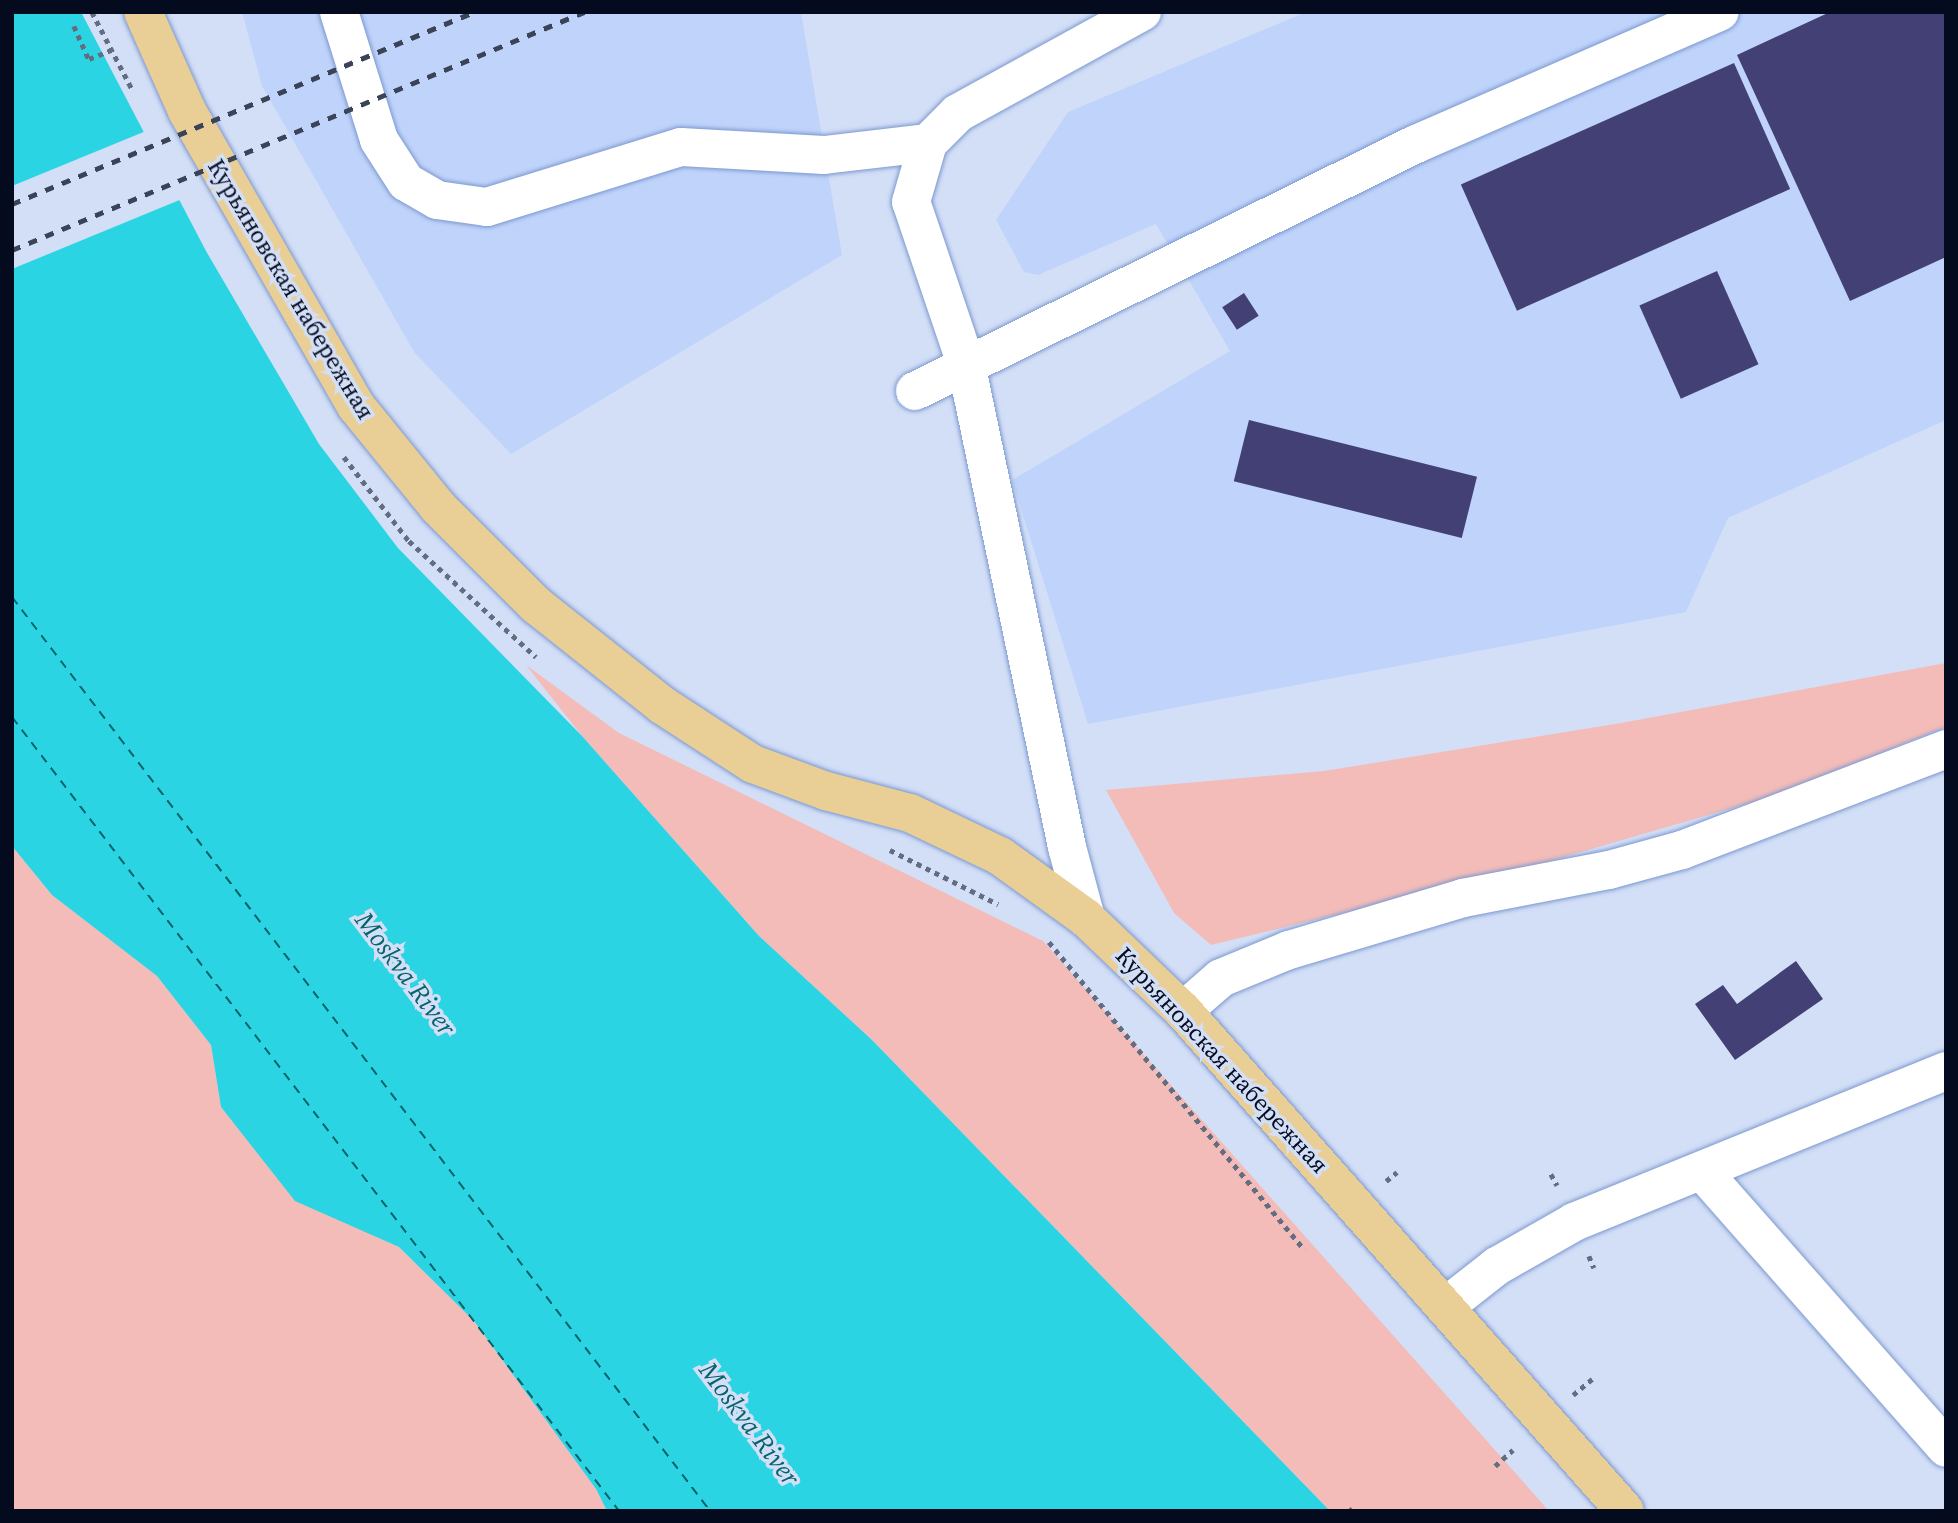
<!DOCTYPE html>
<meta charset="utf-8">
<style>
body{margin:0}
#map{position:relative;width:1958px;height:1523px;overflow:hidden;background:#d3dff7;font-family:"Source Serif 4",serif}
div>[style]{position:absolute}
.built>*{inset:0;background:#c0d4fb}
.green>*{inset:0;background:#f3bcb8}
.water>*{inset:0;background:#2bd4e2}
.pier>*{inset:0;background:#d3dff7}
.ferry>*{height:2px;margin-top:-1px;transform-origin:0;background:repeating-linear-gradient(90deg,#05636a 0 9px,transparent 0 16px)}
.building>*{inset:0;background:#424075;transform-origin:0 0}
.path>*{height:4.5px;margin-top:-2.25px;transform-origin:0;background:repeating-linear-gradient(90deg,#636d82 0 5px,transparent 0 10px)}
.roads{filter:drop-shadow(0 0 2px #7c98cf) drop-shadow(0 0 2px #7c98cf)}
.minor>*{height:38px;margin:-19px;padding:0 19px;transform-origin:19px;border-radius:19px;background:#fff}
.major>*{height:38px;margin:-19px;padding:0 19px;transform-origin:19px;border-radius:19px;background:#e9ce96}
.rail>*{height:5px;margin-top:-2.5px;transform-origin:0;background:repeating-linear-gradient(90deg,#3b4358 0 9px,transparent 0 18px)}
span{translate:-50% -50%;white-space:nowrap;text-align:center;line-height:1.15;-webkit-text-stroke:7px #d3dff7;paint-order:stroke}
.street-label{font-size:24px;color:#040b1f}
.water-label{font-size:26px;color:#05636a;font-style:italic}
.frame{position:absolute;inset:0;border:14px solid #040b1f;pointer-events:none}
</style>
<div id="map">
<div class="built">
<div style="clip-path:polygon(242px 12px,801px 12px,842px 255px,511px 454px,414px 352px,262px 86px)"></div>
<div style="clip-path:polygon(1306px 12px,1946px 12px,1946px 420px,1728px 518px,1686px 612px,1088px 724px,1012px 480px,1230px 351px,1156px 224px,1038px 275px,1024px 272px,996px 220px,1068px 112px)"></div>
</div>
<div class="green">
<div style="clip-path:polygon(1946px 663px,1946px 727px,1767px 798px,1515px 871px,1211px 945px,1174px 913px,1106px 790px,1324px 771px,1621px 723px)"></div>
<div style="clip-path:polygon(526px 665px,619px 733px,1043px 941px,1549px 1511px,1330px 1511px,872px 1040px,759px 936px,582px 736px)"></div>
<div style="clip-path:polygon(12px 846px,52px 895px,157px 976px,211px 1045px,221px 1107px,295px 1200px,399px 1247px,474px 1321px,596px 1489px,607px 1511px,12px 1511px)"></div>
</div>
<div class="water">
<div style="clip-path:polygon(12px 12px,81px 12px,206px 251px,319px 444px,398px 548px,582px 736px,759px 936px,872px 1040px,1330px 1511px,607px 1511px,596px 1489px,474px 1321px,399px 1247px,295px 1201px,221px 1107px,211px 1045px,157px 976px,52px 895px,12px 846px)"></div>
</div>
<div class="pier">
<div style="clip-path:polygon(146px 131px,182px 199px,12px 269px,12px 186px)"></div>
</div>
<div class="ferry">
<div style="left:12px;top:597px;width:1150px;rotate:52.63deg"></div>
<div style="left:12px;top:717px;width:999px;rotate:52.6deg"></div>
</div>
<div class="building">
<div style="clip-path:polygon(1830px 12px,1946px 12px,1946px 257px,1850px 301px,1737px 55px)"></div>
<div style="left:1734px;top:63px;width:138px;height:299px;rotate:66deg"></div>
<div style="left:1717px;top:271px;width:102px;height:85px;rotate:66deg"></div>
<div style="left:1244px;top:293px;width:27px;height:26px;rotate:57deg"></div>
<div style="left:1249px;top:420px;width:235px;height:63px;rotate:14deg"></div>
<div style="clip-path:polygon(1796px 961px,1823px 999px,1735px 1060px,1695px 1004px,1723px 985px,1737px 1004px)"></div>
</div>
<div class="path">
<div style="left:92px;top:12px;width:87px;rotate:62.5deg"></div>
<div style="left:74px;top:26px;width:36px;rotate:66deg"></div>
<div style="left:89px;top:59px;width:24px;rotate:-22deg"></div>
<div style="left:344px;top:457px;width:106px;rotate:52.3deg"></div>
<div style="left:409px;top:541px;width:172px;rotate:42.4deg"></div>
<div style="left:890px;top:850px;width:121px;rotate:26.6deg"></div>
<div style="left:1049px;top:942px;width:400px;rotate:50.3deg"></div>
<div style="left:1551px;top:1174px;width:13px;rotate:61deg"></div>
<div style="left:1386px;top:1181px;width:14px;rotate:-39deg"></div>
<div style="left:1589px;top:1256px;width:13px;rotate:67deg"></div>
<div style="left:1573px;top:1395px;width:25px;rotate:-40deg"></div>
<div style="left:1495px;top:1466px;width:24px;rotate:-42deg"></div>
<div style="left:1349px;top:1508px;width:4px;rotate:56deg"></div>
</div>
<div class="roads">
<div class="minor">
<div style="left:339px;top:12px;width:134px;rotate:72.6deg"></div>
<div style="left:379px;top:140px;width:50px;rotate:57.3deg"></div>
<div style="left:406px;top:182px;width:36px;rotate:30deg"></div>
<div style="left:437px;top:200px;width:50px;rotate:8deg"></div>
<div style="left:487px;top:207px;width:203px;rotate:-17.2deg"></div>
<div style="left:681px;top:147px;width:143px;rotate:3.2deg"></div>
<div style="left:824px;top:155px;width:105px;rotate:-6.6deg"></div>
<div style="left:915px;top:391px;width:559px;rotate:-26.24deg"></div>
<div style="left:1416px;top:144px;width:331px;rotate:-23.5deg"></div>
<div style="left:1086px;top:918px;width:73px;rotate:-105deg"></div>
<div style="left:1067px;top:847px;width:490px;rotate:-101.8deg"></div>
<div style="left:967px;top:367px;width:174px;rotate:-108.7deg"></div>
<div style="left:911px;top:202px;width:61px;rotate:-73.9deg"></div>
<div style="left:928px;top:143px;width:42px;rotate:-45deg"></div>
<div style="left:958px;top:113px;width:210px;rotate:-28.8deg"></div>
<div style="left:1183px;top:1011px;width:50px;rotate:-41deg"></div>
<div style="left:1221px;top:978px;width:74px;rotate:-22.4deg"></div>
<div style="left:1289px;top:950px;width:182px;rotate:-16.6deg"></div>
<div style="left:1463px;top:898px;width:149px;rotate:-10.9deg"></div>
<div style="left:1609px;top:870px;width:76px;rotate:-15.3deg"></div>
<div style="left:1682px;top:850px;width:283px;rotate:-20.9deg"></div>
<div style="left:1702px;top:1171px;width:369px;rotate:48.6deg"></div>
<div style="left:1446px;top:1306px;width:65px;rotate:-38.1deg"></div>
<div style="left:1497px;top:1266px;width:89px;rotate:-29.7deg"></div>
<div style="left:1574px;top:1222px;width:401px;rotate:-22.1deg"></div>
</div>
<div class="major">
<div style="left:143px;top:12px;width:108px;rotate:66deg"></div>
<div style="left:187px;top:111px;width:340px;rotate:60.2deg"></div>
<div style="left:356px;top:406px;width:130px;rotate:50.9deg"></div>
<div style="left:438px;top:507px;width:139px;rotate:45deg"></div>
<div style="left:536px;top:605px;width:161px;rotate:38.4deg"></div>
<div style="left:662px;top:705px;width:108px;rotate:33deg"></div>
<div style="left:753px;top:764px;width:78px;rotate:20.3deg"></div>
<div style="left:826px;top:791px;width:87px;rotate:14.7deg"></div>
<div style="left:910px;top:813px;width:100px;rotate:25.5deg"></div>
<div style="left:1000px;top:856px;width:106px;rotate:35.8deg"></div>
<div style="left:1086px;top:918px;width:134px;rotate:43.8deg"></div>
<div style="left:1183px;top:1011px;width:667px;rotate:48.52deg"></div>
</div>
</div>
<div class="rail">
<div style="left:12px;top:204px;width:500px;rotate:-22.57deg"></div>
<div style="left:12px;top:250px;width:620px;rotate:-22.59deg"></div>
</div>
<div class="street-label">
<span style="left:291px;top:289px;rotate:59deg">Курьяновская набережная</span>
<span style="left:1222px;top:1060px;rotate:47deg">Курьяновская набережная</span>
</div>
<div class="water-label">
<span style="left:405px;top:974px;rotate:53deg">Moskva River</span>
<span style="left:749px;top:1424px;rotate:53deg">Moskva River</span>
</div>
<div class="frame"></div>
</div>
